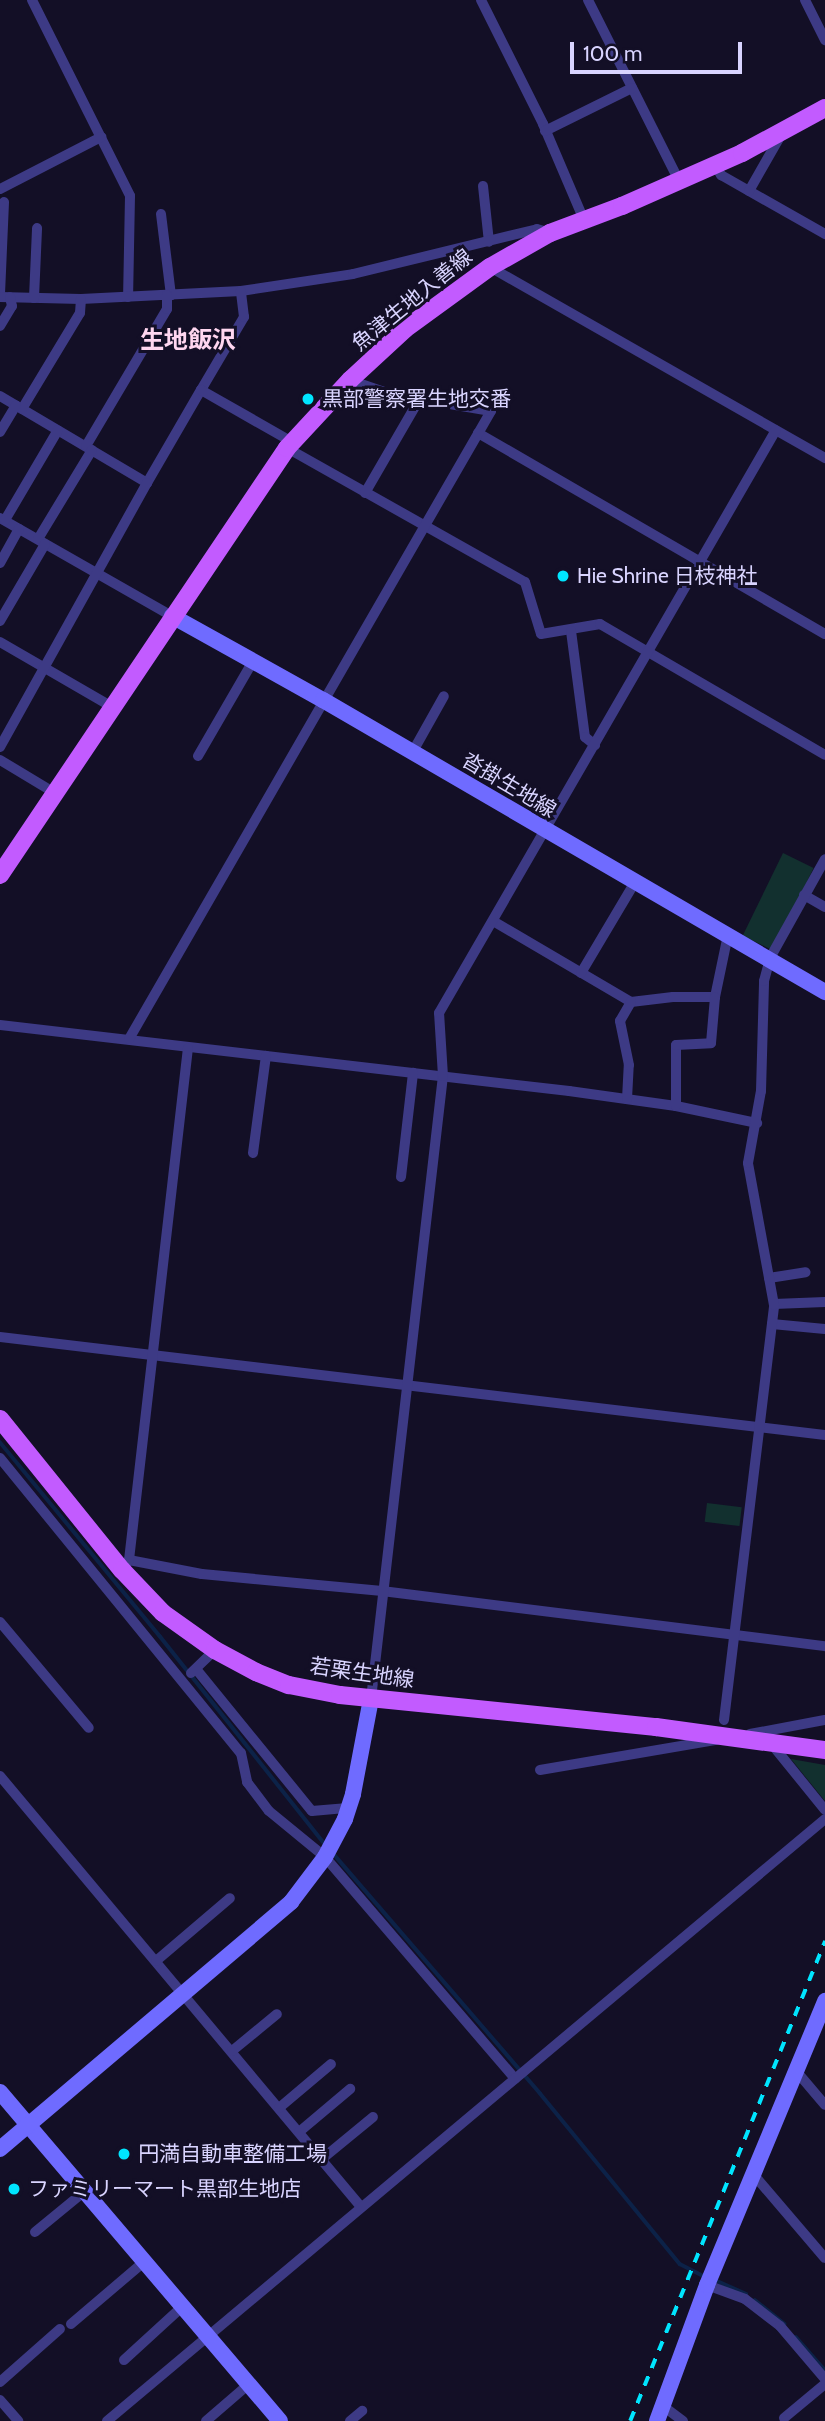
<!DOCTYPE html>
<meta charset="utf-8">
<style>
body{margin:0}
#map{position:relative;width:825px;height:2421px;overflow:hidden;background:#130f26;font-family:Cabin,"Noto Sans JP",sans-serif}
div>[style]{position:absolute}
.green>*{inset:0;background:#12302f;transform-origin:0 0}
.stream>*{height:3.5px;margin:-1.75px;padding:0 1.75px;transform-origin:1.75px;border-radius:1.75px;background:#0c2248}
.street>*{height:10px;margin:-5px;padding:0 5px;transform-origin:5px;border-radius:5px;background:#3d3a85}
.secondary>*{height:16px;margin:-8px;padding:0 8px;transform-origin:8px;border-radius:8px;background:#6f6bff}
.primary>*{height:18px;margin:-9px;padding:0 9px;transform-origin:9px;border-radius:9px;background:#c25bff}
.rail>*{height:3.5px;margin-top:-1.75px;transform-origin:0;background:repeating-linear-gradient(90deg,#00e5ff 0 10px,transparent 0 19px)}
.primary-bridge>*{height:18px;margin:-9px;padding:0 9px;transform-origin:9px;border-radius:9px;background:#c25bff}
.dots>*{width:19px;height:19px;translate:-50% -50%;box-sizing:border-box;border:4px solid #130f26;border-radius:50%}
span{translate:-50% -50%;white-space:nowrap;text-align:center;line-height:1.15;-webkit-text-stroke:6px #130f26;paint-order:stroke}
.street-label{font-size:21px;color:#d9d4ff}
.poi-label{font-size:21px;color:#d9d4ff}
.left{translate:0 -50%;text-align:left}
.quarter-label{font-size:24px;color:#ffd6f0;font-weight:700}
.scale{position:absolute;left:570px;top:42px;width:172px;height:32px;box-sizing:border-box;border:4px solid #d9d4ff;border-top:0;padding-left:9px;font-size:21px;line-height:24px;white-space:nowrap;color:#d9d4ff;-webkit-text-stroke:5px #130f26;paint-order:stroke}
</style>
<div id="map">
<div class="green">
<div style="left:783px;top:853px;width:34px;height:92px;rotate:26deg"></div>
<div style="left:707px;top:1503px;width:35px;height:19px;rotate:7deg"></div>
<div style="clip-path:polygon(791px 1759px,825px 1765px,825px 1801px)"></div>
</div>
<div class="stream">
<div style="left:0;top:1442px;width:251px;rotate:50.5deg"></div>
<div style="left:160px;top:1636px;width:265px;rotate:51.6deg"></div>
<div style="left:332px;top:1852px;width:318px;rotate:49.2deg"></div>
<div style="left:540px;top:2093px;width:221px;rotate:50.7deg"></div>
<div style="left:680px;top:2264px;width:27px;rotate:27deg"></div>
<div style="left:715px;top:2280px;width:34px;rotate:24deg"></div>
<div style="left:755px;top:2300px;width:38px;rotate:39deg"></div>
<div style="left:796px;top:2337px;width:44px;rotate:48.7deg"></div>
</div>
<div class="street">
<div style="left:32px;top:0;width:219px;rotate:63.4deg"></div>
<div style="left:130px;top:196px;width:101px;rotate:91.1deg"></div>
<div style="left:481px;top:0;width:139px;rotate:63.4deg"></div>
<div style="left:543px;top:124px;width:104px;rotate:66.9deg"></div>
<div style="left:588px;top:0;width:203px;rotate:63.3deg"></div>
<div style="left:805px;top:0;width:45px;rotate:63.4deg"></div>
<div style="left:545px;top:131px;width:97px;rotate:-26.3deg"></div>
<div style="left:715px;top:165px;width:12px;rotate:59deg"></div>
<div style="left:721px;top:175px;width:120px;rotate:29.6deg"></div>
<div style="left:483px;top:186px;width:56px;rotate:83.9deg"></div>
<div style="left:0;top:189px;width:114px;rotate:-27.2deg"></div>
<div style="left:749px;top:191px;width:64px;rotate:-60.3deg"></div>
<div style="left:161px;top:214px;width:82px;rotate:83deg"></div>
<div style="left:490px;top:267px;width:386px;rotate:29.7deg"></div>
<div style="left:0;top:294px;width:92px;rotate:-87.5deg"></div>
<div style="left:0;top:297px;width:81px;rotate:1.4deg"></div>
<div style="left:81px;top:299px;width:160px;rotate:-2.9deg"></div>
<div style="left:241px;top:291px;width:113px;rotate:-8.6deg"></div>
<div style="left:353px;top:274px;width:189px;rotate:-13.7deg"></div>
<div style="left:537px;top:229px;width:14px;rotate:17deg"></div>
<div style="left:34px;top:298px;width:70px;rotate:-87.5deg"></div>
<div style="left:0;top:326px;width:23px;rotate:-59deg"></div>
<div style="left:12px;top:306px;width:9px;rotate:-103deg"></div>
<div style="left:201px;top:390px;width:85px;rotate:-59.5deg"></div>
<div style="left:244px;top:317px;width:26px;rotate:-97deg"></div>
<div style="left:0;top:396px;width:171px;rotate:30.6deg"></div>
<div style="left:147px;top:483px;width:108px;rotate:-59.9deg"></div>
<div style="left:201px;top:390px;width:105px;rotate:29.7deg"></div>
<div style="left:22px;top:409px;width:112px;rotate:-58.9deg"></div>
<div style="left:80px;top:313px;width:14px;rotate:-86deg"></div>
<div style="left:0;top:432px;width:31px;rotate:-59deg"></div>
<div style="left:478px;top:433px;width:401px;rotate:30.1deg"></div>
<div style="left:86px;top:446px;width:159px;rotate:-59.4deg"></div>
<div style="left:167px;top:309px;width:14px;rotate:-90deg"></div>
<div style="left:287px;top:448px;width:273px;rotate:29.4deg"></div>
<div style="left:525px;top:582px;width:54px;rotate:72.9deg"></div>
<div style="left:541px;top:634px;width:60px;rotate:-9.6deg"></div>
<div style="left:600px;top:624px;width:260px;rotate:30.2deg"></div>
<div style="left:365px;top:493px;width:108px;rotate:-59.9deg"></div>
<div style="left:0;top:518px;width:198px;rotate:29.7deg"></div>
<div style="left:5px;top:520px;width:104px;rotate:-59.5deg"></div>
<div style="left:38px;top:539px;width:104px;rotate:-58.8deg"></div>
<div style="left:0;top:563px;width:39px;rotate:-61deg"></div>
<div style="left:0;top:621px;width:89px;rotate:-59.7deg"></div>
<div style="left:571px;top:631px;width:107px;rotate:82.5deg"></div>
<div style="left:585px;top:737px;width:13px;rotate:39deg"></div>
<div style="left:0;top:642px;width:129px;rotate:30.1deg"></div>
<div style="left:0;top:747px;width:302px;rotate:-60.9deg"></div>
<div style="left:412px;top:753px;width:65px;rotate:-60.7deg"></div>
<div style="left:198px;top:756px;width:110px;rotate:-59.9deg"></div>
<div style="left:0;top:760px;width:64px;rotate:31deg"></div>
<div style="left:804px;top:895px;width:24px;rotate:30deg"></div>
<div style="left:493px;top:921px;width:160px;rotate:30.4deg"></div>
<div style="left:631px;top:1002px;width:42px;rotate:-6.8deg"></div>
<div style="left:673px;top:997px;width:42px"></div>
<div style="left:715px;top:997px;width:63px;rotate:-78.2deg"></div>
<div style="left:581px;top:973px;width:106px;rotate:-59.3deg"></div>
<div style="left:0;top:1025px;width:573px;rotate:6.62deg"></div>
<div style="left:569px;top:1091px;width:108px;rotate:8deg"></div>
<div style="left:676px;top:1106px;width:83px;rotate:11.9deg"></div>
<div style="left:129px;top:1039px;width:725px;rotate:-60.04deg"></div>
<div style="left:491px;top:411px;width:102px;rotate:-170.4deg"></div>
<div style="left:390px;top:394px;width:42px;rotate:-160.7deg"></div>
<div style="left:627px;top:1099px;width:34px;rotate:-87deg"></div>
<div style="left:629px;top:1065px;width:45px;rotate:-101.6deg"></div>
<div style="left:620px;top:1021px;width:22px;rotate:-60deg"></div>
<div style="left:676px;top:1106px;width:61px;rotate:-90deg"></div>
<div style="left:676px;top:1045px;width:35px;rotate:-3deg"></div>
<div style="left:711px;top:1043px;width:46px;rotate:-85deg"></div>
<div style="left:253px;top:1153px;width:98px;rotate:-82.4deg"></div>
<div style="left:401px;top:1177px;width:105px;rotate:-83.4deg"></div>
<div style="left:769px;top:1278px;width:37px;rotate:-9deg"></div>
<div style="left:774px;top:1304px;width:51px;rotate:-2.2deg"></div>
<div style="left:772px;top:1324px;width:53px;rotate:5.4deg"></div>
<div style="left:0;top:1337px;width:831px;rotate:6.77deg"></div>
<div style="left:0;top:1458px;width:381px;rotate:50.8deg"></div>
<div style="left:241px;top:1753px;width:30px;rotate:78deg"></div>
<div style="left:247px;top:1782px;width:36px;rotate:53deg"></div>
<div style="left:269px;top:1811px;width:72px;rotate:39.4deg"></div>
<div style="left:325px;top:1857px;width:292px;rotate:49.4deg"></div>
<div style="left:129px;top:1560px;width:74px;rotate:10.9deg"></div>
<div style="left:202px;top:1574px;width:181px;rotate:5.4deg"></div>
<div style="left:382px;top:1591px;width:446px;rotate:7.1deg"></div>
<div style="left:125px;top:1565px;width:6px;rotate:-51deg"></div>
<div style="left:129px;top:1560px;width:515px;rotate:-83.43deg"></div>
<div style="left:0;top:1622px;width:138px;rotate:50deg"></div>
<div style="left:196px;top:1669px;width:183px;rotate:50.8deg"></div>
<div style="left:312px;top:1811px;width:36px;rotate:-5deg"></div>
<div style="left:191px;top:1673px;width:33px;rotate:-44deg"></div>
<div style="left:371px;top:1699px;width:627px;rotate:-83.41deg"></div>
<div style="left:443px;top:1076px;width:63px;rotate:-93.6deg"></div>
<div style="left:439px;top:1013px;width:673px;rotate:-59.97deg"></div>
<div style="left:724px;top:1720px;width:418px;rotate:-83.1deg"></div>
<div style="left:774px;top:1305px;width:144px;rotate:-100.4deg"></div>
<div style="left:748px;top:1163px;width:73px;rotate:-79.8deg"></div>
<div style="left:761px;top:1091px;width:110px;rotate:-88.4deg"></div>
<div style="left:764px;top:981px;width:24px;rotate:-75deg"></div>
<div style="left:770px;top:958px;width:113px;rotate:-60.9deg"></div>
<div style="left:750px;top:1734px;width:76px;rotate:-10.6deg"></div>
<div style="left:770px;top:1742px;width:87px;rotate:51deg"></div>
<div style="left:540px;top:1770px;width:179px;rotate:-9.7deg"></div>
<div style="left:0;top:1776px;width:562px;rotate:50.05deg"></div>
<div style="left:156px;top:1961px;width:97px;rotate:-40.4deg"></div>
<div style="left:232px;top:2051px;width:58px;rotate:-39.4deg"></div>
<div style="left:797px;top:2072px;width:43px;rotate:49.7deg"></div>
<div style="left:279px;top:2108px;width:68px;rotate:-40.2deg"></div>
<div style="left:299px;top:2132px;width:67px;rotate:-40.1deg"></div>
<div style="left:322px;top:2159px;width:66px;rotate:-39.5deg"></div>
<div style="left:754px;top:2175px;width:109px;rotate:49.5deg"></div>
<div style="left:35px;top:2232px;width:65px;rotate:-39.4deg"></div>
<div style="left:707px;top:2285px;width:40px;rotate:20.2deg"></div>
<div style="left:745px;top:2299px;width:44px;rotate:37.6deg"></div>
<div style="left:780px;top:2326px;width:70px;rotate:49.7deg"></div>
<div style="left:71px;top:2324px;width:97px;rotate:-40.4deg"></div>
<div style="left:124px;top:2360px;width:80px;rotate:-42.5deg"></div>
<div style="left:0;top:2382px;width:80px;rotate:-41.5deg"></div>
<div style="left:0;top:2400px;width:28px;rotate:49deg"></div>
<div style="left:663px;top:2406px;width:25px;rotate:37deg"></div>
<div style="left:784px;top:2418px;width:53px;rotate:-39.7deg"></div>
<div style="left:107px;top:2421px;width:937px;rotate:-39.98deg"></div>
<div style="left:206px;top:2421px;width:57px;rotate:-40.7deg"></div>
<div style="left:350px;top:2421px;width:16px;rotate:-40deg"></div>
</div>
<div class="secondary">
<div style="left:172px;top:616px;width:173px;rotate:29.1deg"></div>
<div style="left:323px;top:700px;width:581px;rotate:30.19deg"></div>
<div style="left:0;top:2092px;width:432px;rotate:49.6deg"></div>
<div style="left:0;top:2149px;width:382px;rotate:-40.3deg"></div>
<div style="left:291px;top:1902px;width:56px;rotate:-52.9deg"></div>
<div style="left:325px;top:1857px;width:43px;rotate:-62.2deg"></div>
<div style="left:345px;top:1819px;width:26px;rotate:-72deg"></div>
<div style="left:353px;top:1794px;width:97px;rotate:-79.3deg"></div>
<div style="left:657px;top:2421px;width:145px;rotate:-69.8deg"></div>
<div style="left:707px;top:2285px;width:308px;rotate:-67.4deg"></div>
</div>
<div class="primary">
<div style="left:0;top:875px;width:514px;rotate:-56.09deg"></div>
<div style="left:287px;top:448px;width:93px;rotate:-47.2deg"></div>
<div style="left:350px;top:380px;width:75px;rotate:-42.8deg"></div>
<div style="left:405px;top:329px;width:105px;rotate:-36.1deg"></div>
<div style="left:490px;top:267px;width:69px;rotate:-29.5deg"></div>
<div style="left:550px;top:233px;width:77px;rotate:-20.6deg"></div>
<div style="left:622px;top:206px;width:131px;rotate:-23.8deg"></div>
<div style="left:742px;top:153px;width:94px;rotate:-28.5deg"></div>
<div style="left:0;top:1419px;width:194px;rotate:51.1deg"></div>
<div style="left:122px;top:1570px;width:59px;rotate:46.4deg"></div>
<div style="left:163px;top:1613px;width:64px;rotate:35.4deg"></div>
<div style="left:215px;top:1650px;width:47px;rotate:28.2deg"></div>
<div style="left:256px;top:1672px;width:35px;rotate:22deg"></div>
<div style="left:289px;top:1685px;width:52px;rotate:11.1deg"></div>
<div style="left:340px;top:1695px;width:318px;rotate:5.8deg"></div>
</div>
<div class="rail">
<div style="left:630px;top:2421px;width:518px;rotate:-67.89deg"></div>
</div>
<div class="primary-bridge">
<div style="left:656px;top:1727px;width:171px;rotate:7.8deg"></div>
</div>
<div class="dots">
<div style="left:308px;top:399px;background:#00e5ff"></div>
<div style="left:563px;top:576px;background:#00e5ff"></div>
<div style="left:124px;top:2154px;background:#00e5ff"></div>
<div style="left:14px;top:2189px;background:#00e5ff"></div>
</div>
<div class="street-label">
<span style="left:412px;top:300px;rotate:-39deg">魚津生地入善線</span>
<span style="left:509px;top:785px;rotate:31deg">沓掛生地線</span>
<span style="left:362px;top:1673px;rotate:8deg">若栗生地線</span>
</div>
<div class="poi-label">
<span class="left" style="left:322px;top:399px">黒部警察署生地交番</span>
<span class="left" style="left:577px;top:576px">Hie Shrine 日枝神社</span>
<span class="left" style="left:138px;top:2154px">円満自動車整備工場</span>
<span class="left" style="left:28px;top:2189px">ファミリーマート黒部生地店</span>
</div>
<div class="quarter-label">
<span style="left:188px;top:340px">生地飯沢</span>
</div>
<div class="scale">100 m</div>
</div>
